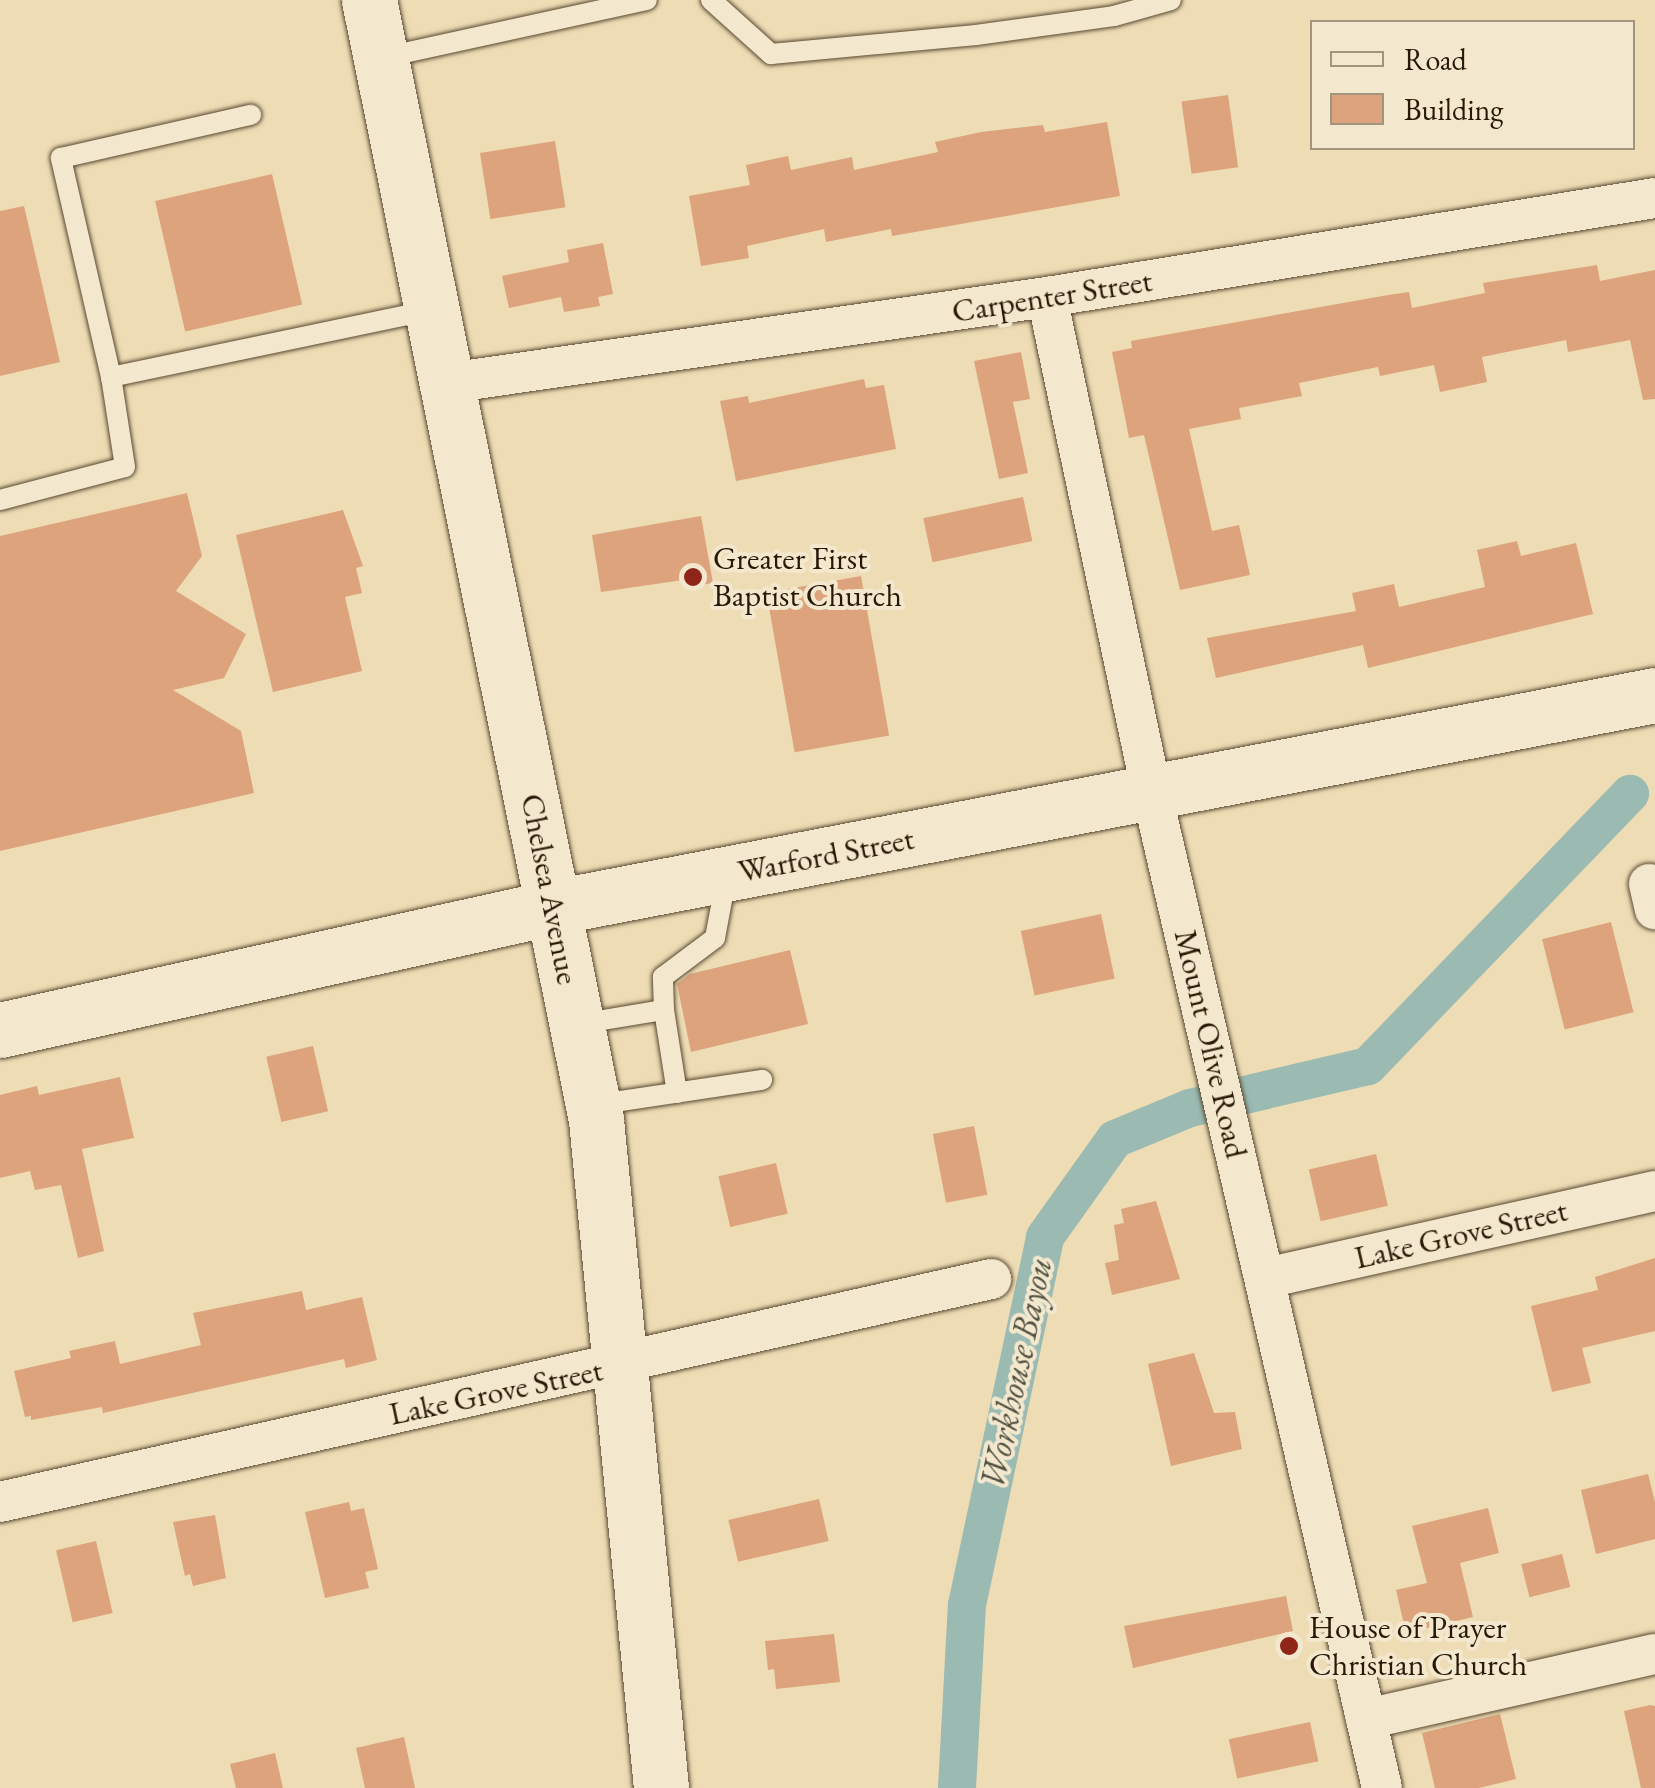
<!DOCTYPE html>
<style>
body{margin:0}
#map{position:relative;width:1655px;height:1788px;overflow:hidden;background:#eddcb4;font-family:"EB Garamond",serif}
div>[style]{position:absolute}
.canal>*{height:38px;margin:-19px;padding:0 19px;transform-origin:19px;border-radius:19px;background:#9abab2}
.building>*{inset:0;background:#dca37c;transform-origin:0 0}
.roads{filter:drop-shadow(0 0 2px #5a4932) drop-shadow(0 0 2px #5a4932)}
.lane>*{height:20px;margin:-10px;padding:0 10px;transform-origin:10px;border-radius:10px;background:#f3e8ce}
.street>*{height:40px;margin:-20px;padding:0 20px;transform-origin:20px;border-radius:20px;background:#f3e8ce}
.secondary>*{height:55px;margin:-27.5px;padding:0 27.5px;transform-origin:27.5px;border-radius:27.5px;background:#f3e8ce}
.dots>*{width:28px;height:28px;translate:-50% -50%;box-sizing:border-box;border:5px solid #f3e8ce;border-radius:50%}
span{translate:-50% -50%;white-space:nowrap;text-align:center;line-height:1.15;-webkit-text-stroke:8px #f3e8ce;paint-order:stroke}
.street-label{font-size:32px;color:#291806}
.poi-label{font-size:32px;color:#291806}
.left{translate:0 -50%;text-align:left}
.water-label{font-size:35px;color:#515142;font-style:italic}
.legend{position:absolute;left:1310px;top:20px;width:325px;height:130px;box-sizing:border-box;background:#f3e8ce;border:2px solid #a2957e;margin:0;padding:12px 18px;list-style:none;font-size:30px;color:#291806}
.legend li{display:flex;align-items:center;gap:20px;height:50px}
.legend b{width:50px;border:2px solid #a2957e}
</style>
<div id="map">
<div class="canal">
<div style="left:957px;top:1788px;width:183px;rotate:-86.9deg"></div>
<div style="left:967px;top:1605px;width:376px;rotate:-78deg"></div>
<div style="left:1045px;top:1237px;width:120px;rotate:-54.5deg"></div>
<div style="left:1115px;top:1139px;width:81px;rotate:-22.5deg"></div>
<div style="left:1190px;top:1108px;width:183px;rotate:-13.3deg"></div>
<div style="left:1368px;top:1066px;width:378px;rotate:-46.1deg"></div>
</div>
<div class="building">
<div style="left:1228px;top:95px;width:73px;height:47px;rotate:82deg"></div>
<div style="clip-path:polygon(1107px 122px,1120px 196px,892px 236px,891px 229px,826px 242px,824px 229px,747px 246px,749px 258px,701px 266px,689px 196px,750px 185px,746px 165px,788px 156px,791px 170px,852px 157px,854px 170px,938px 152px,935px 142px,981px 132px,1043px 125px,1045px 132px)"></div>
<div style="left:555px;top:141px;width:67px;height:76px;rotate:81deg"></div>
<div style="left:272px;top:174px;width:134px;height:120px;rotate:77deg"></div>
<div style="clip-path:polygon(24px 206px,60px 362px,0 376px,0 211px)"></div>
<div style="clip-path:polygon(603px 243px,613px 294px,598px 297px,600px 306px,564px 312px,561px 297px,509px 308px,502px 276px,569px 262px,567px 250px)"></div>
<div style="clip-path:polygon(1597px 265px,1600px 281px,1655px 270px,1655px 399px,1643px 400px,1630px 340px,1568px 352px,1566px 340px,1482px 357px,1487px 382px,1440px 392px,1434px 365px,1380px 376px,1378px 367px,1299px 383px,1302px 396px,1239px 408px,1241px 419px,1189px 429px,1212px 531px,1239px 525px,1250px 575px,1180px 590px,1144px 435px,1129px 438px,1112px 352px,1132px 348px,1131px 341px,1388px 295px,1409px 292px,1412px 308px,1485px 293px,1483px 283px)"></div>
<div style="clip-path:polygon(1021px 352px,1030px 399px,1013px 402px,1028px 473px,999px 479px,974px 361px)"></div>
<div style="clip-path:polygon(864px 379px,866px 388px,884px 385px,896px 449px,736px 481px,720px 401px,748px 396px,749px 403px)"></div>
<div style="clip-path:polygon(187px 493px,202px 556px,176px 591px,246px 634px,224px 678px,173px 690px,241px 731px,254px 793px,0 851px,0 536px)"></div>
<div style="left:1023px;top:497px;width:45px;height:102px;rotate:78deg"></div>
<div style="clip-path:polygon(343px 510px,363px 566px,356px 568px,362px 593px,345px 597px,362px 671px,273px 692px,236px 535px)"></div>
<div style="clip-path:polygon(701px 516px,713px 583px,684px 588px,683px 580px,601px 592px,592px 535px)"></div>
<div style="clip-path:polygon(1517px 541px,1521px 556px,1576px 543px,1593px 614px,1368px 668px,1363px 645px,1216px 678px,1207px 638px,1356px 611px,1352px 593px,1394px 584px,1399px 607px,1485px 587px,1477px 550px)"></div>
<div style="left:861px;top:576px;width:162px;height:96px;rotate:80deg"></div>
<div style="left:1101px;top:914px;width:66px;height:82px;rotate:78deg"></div>
<div style="left:1611px;top:922px;width:93px;height:71px;rotate:76deg"></div>
<div style="clip-path:polygon(790px 950px,808px 1024px,691px 1052px,677px 984px,690px 974px)"></div>
<div style="left:313px;top:1046px;width:67px;height:48px;rotate:77deg"></div>
<div style="clip-path:polygon(120px 1077px,134px 1138px,82px 1149px,104px 1251px,78px 1258px,61px 1185px,35px 1190px,30px 1171px,0 1178px,0 1095px,37px 1086px,39px 1095px)"></div>
<div style="left:974px;top:1126px;width:70px;height:42px;rotate:79deg"></div>
<div style="left:1376px;top:1154px;width:53px;height:69px;rotate:77deg"></div>
<div style="left:776px;top:1163px;width:52px;height:59px;rotate:77deg"></div>
<div style="clip-path:polygon(1156px 1201px,1180px 1279px,1112px 1295px,1105px 1263px,1119px 1260px,1114px 1225px,1124px 1223px,1121px 1209px)"></div>
<div style="clip-path:polygon(1655px 1258px,1655px 1331px,1582px 1348px,1591px 1383px,1552px 1392px,1531px 1306px,1598px 1290px,1595px 1277px)"></div>
<div style="clip-path:polygon(302px 1291px,306px 1310px,362px 1297px,377px 1360px,346px 1368px,344px 1359px,103px 1413px,102px 1407px,31px 1420px,31px 1416px,25px 1417px,14px 1371px,71px 1358px,69px 1351px,115px 1341px,120px 1364px,201px 1345px,193px 1313px)"></div>
<div style="clip-path:polygon(1194px 1353px,1214px 1413px,1235px 1412px,1242px 1449px,1171px 1466px,1148px 1364px)"></div>
<div style="clip-path:polygon(1648px 1474px,1655px 1502px,1655px 1539px,1596px 1554px,1581px 1490px)"></div>
<div style="left:819px;top:1499px;width:43px;height:93px;rotate:77deg"></div>
<div style="clip-path:polygon(349px 1502px,351px 1511px,364px 1508px,378px 1569px,365px 1572px,369px 1588px,325px 1598px,305px 1512px)"></div>
<div style="clip-path:polygon(1488px 1508px,1499px 1553px,1460px 1563px,1473px 1617px,1406px 1633px,1396px 1590px,1427px 1583px,1412px 1526px)"></div>
<div style="clip-path:polygon(215px 1515px,226px 1578px,193px 1586px,190px 1574px,185px 1576px,173px 1522px)"></div>
<div style="left:96px;top:1541px;width:74px;height:41px;rotate:77deg"></div>
<div style="left:1562px;top:1554px;width:34px;height:42px;rotate:76deg"></div>
<div style="clip-path:polygon(1286px 1596px,1293px 1631px,1133px 1668px,1124px 1626px)"></div>
<div style="clip-path:polygon(834px 1634px,840px 1682px,776px 1689px,774px 1669px,768px 1670px,765px 1641px)"></div>
<div style="clip-path:polygon(1650px 1705px,1655px 1706px,1655px 1788px,1641px 1788px,1624px 1711px)"></div>
<div style="clip-path:polygon(1500px 1714px,1516px 1779px,1479px 1788px,1435px 1788px,1422px 1733px)"></div>
<div style="left:1310px;top:1722px;width:40px;height:83px;rotate:78deg"></div>
<div style="clip-path:polygon(404px 1737px,415px 1788px,365px 1788px,356px 1748px)"></div>
<div style="clip-path:polygon(275px 1753px,283px 1788px,236px 1788px,230px 1764px)"></div>
</div>
<div class="roads">
<div class="lane">
<div style="left:711px;top:0;width:81px;rotate:42deg"></div>
<div style="left:771px;top:54px;width:206px;rotate:-5.3deg"></div>
<div style="left:976px;top:35px;width:139px;rotate:-7.8deg"></div>
<div style="left:1114px;top:16px;width:59px;rotate:-15.7deg"></div>
<div style="left:381px;top:58px;width:272px;rotate:-12.3deg"></div>
<div style="left:111px;top:377px;width:225px;rotate:-102.9deg"></div>
<div style="left:61px;top:158px;width:195px;rotate:-12.8deg"></div>
<div style="left:0;top:500px;width:129px;rotate:-14.8deg"></div>
<div style="left:125px;top:467px;width:91px;rotate:-98.8deg"></div>
<div style="left:111px;top:377px;width:327px;rotate:-11.8deg"></div>
<div style="left:664px;top:1010px;width:33px;rotate:-92deg"></div>
<div style="left:663px;top:977px;width:65px;rotate:-36.9deg"></div>
<div style="left:715px;top:938px;width:60px;rotate:-79.4deg"></div>
<div style="left:579px;top:1024px;width:86px;rotate:-9.4deg"></div>
<div style="left:664px;top:1010px;width:84px;rotate:81.1deg"></div>
<div style="left:594px;top:1105px;width:170px;rotate:-8.5deg"></div>
</div>
<div class="street">
<div style="left:1047px;top:297px;width:508px;rotate:78.07deg"></div>
<div style="left:1152px;top:794px;width:1020px;rotate:76.97deg"></div>
<div style="left:448px;top:383px;width:605px;rotate:-8.17deg"></div>
<div style="left:1047px;top:297px;width:616px;rotate:-9.25deg"></div>
<div style="left:1649px;top:884px;width:26px;rotate:77deg"></div>
<div style="left:1266px;top:1278px;width:399px;rotate:-12.6deg"></div>
<div style="left:0;top:1502px;width:1016px;rotate:-12.68deg"></div>
<div style="left:1366px;top:1719px;width:296px;rotate:-12.7deg"></div>
</div>
<div class="secondary">
<div style="left:369px;top:0;width:1143px;rotate:78.54deg"></div>
<div style="left:596px;top:1120px;width:671px;rotate:84.44deg"></div>
<div style="left:0;top:1030px;width:567px;rotate:-12.52deg"></div>
<div style="left:554px;top:907px;width:1121px;rotate:-10.9deg"></div>
</div>
</div>
<div class="dots">
<div style="left:693px;top:577px;background:#8f2418"></div>
<div style="left:1289px;top:1646px;background:#8f2418"></div>
</div>
<div class="street-label">
<span style="left:1052px;top:296px;rotate:-9deg">Carpenter Street</span>
<span style="left:826px;top:855px;rotate:-11deg">Warford Street</span>
<span style="left:550px;top:889px;rotate:79deg">Chelsea Avenue</span>
<span style="left:1211px;top:1044px;rotate:77deg">Mount Olive Road</span>
<span style="left:1461px;top:1234px;rotate:-13deg">Lake Grove Street</span>
<span style="left:496px;top:1392px;rotate:-12deg">Lake Grove Street</span>
</div>
<div class="poi-label">
<span class="left" style="left:713px;top:577px">Greater First<br>Baptist Church</span>
<span class="left" style="left:1309px;top:1646px">House of Prayer<br>Christian Church</span>
</div>
<div class="water-label">
<span style="left:1016px;top:1373px;rotate:-78deg">Workhouse Bayou</span>
</div>
<ul class="legend">
<li><b style="height:12px;background:#f3e8ce"></b>Road</li>
<li><b style="height:28px;background:#dca37c"></b>Building</li>
</ul>
</div>
